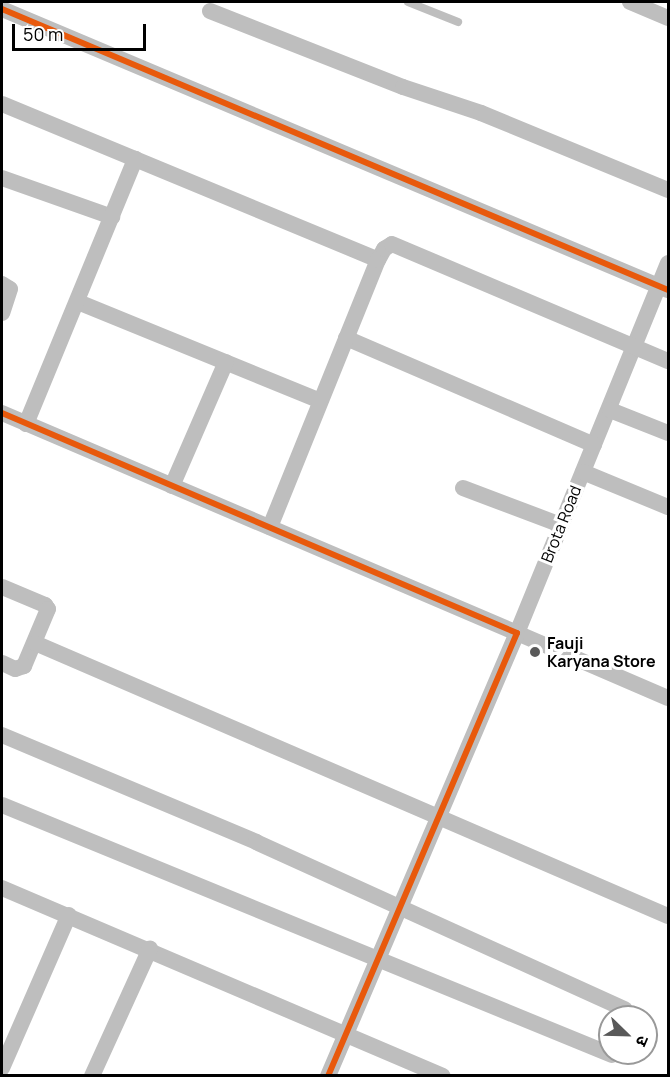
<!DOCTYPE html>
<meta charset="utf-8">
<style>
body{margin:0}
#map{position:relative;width:670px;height:1077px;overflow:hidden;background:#fff;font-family:Manrope,"Noto Sans Devanagari",sans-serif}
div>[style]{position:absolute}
.lane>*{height:8px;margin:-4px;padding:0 4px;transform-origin:4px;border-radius:4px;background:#bebebe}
.street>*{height:16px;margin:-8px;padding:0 8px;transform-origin:8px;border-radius:8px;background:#bebebe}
.cycleway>*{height:6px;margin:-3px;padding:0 3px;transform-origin:3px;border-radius:3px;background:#e8590c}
.dots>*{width:16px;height:16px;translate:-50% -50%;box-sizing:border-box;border:3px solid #fff;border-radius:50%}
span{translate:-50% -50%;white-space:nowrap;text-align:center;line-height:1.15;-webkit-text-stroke:6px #fff;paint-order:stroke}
.street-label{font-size:16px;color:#000}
.poi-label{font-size:16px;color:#000;font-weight:700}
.left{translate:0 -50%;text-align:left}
.frame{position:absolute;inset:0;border:3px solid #000;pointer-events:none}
.north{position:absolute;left:598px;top:1005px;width:60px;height:60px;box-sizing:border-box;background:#fff;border:2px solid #999;border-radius:50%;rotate:113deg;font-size:16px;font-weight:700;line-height:24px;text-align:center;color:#000}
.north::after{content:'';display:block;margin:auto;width:21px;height:27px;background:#595959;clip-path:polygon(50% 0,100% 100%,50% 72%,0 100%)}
.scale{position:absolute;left:12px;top:24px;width:134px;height:27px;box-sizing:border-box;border:3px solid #000;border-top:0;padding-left:8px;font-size:18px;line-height:21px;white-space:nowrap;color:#000;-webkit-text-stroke:4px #fff;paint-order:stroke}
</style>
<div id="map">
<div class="lane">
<div style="left:408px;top:2px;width:54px;rotate:21.8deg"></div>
</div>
<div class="street">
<div style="left:630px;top:2px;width:41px;rotate:22.8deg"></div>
<div style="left:2px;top:9px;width:723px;rotate:22.88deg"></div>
<div style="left:210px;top:11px;width:207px;rotate:21.5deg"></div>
<div style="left:403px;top:87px;width:82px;rotate:18.4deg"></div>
<div style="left:481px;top:113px;width:202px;rotate:22.4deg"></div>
<div style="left:2px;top:104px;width:407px;rotate:22.5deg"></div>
<div style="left:2px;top:178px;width:117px;rotate:19.5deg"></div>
<div style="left:668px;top:263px;width:400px;rotate:112.2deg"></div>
<div style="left:517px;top:633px;width:164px;rotate:23.3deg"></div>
<div style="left:2px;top:284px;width:9px;rotate:32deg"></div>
<div style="left:10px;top:289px;width:25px;rotate:108deg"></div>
<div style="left:78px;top:302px;width:261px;rotate:22.2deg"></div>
<div style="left:346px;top:338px;width:270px;rotate:23.3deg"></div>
<div style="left:610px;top:410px;width:62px;rotate:21.6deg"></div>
<div style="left:2px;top:413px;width:560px;rotate:23.13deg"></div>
<div style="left:517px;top:633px;width:482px;rotate:113.1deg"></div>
<div style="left:26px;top:424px;width:287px;rotate:-67.6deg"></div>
<div style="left:583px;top:472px;width:92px;rotate:22.4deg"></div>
<div style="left:172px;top:486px;width:135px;rotate:-66.5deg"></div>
<div style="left:463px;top:488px;width:105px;rotate:20.7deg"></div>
<div style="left:270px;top:527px;width:288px;rotate:-68deg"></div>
<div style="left:378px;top:260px;width:13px;rotate:-61deg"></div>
<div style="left:384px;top:249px;width:9px;rotate:-32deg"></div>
<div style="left:392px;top:244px;width:300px;rotate:23deg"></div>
<div style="left:2px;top:587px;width:47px;rotate:22.7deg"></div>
<div style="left:45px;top:605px;width:5px;rotate:53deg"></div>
<div style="left:48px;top:609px;width:62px;rotate:112.8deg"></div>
<div style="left:24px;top:666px;width:9px;rotate:162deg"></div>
<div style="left:15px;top:669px;width:14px;rotate:-155deg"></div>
<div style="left:35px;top:643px;width:689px;rotate:23.33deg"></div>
<div style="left:2px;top:735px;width:276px;rotate:22.8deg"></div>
<div style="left:256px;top:842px;width:405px;rotate:24.4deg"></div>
<div style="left:2px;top:805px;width:659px;rotate:22.29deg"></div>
<div style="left:2px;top:888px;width:479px;rotate:23.1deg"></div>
<div style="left:2px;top:1068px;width:167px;rotate:-66.4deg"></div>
<div style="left:92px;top:1076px;width:140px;rotate:-65.5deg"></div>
</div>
<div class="cycleway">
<div style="left:2px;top:9px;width:723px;rotate:22.88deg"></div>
<div style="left:2px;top:413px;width:560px;rotate:23.13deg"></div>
<div style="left:517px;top:633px;width:482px;rotate:113.1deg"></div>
</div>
<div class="dots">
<div style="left:535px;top:652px;background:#595959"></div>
</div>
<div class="street-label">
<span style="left:561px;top:524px;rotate:-68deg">Brota Road</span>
</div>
<div class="poi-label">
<span class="left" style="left:547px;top:652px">Fauji<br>Karyana Store</span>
</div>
<div class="frame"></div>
<div class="north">उ</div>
<div class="scale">50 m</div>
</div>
